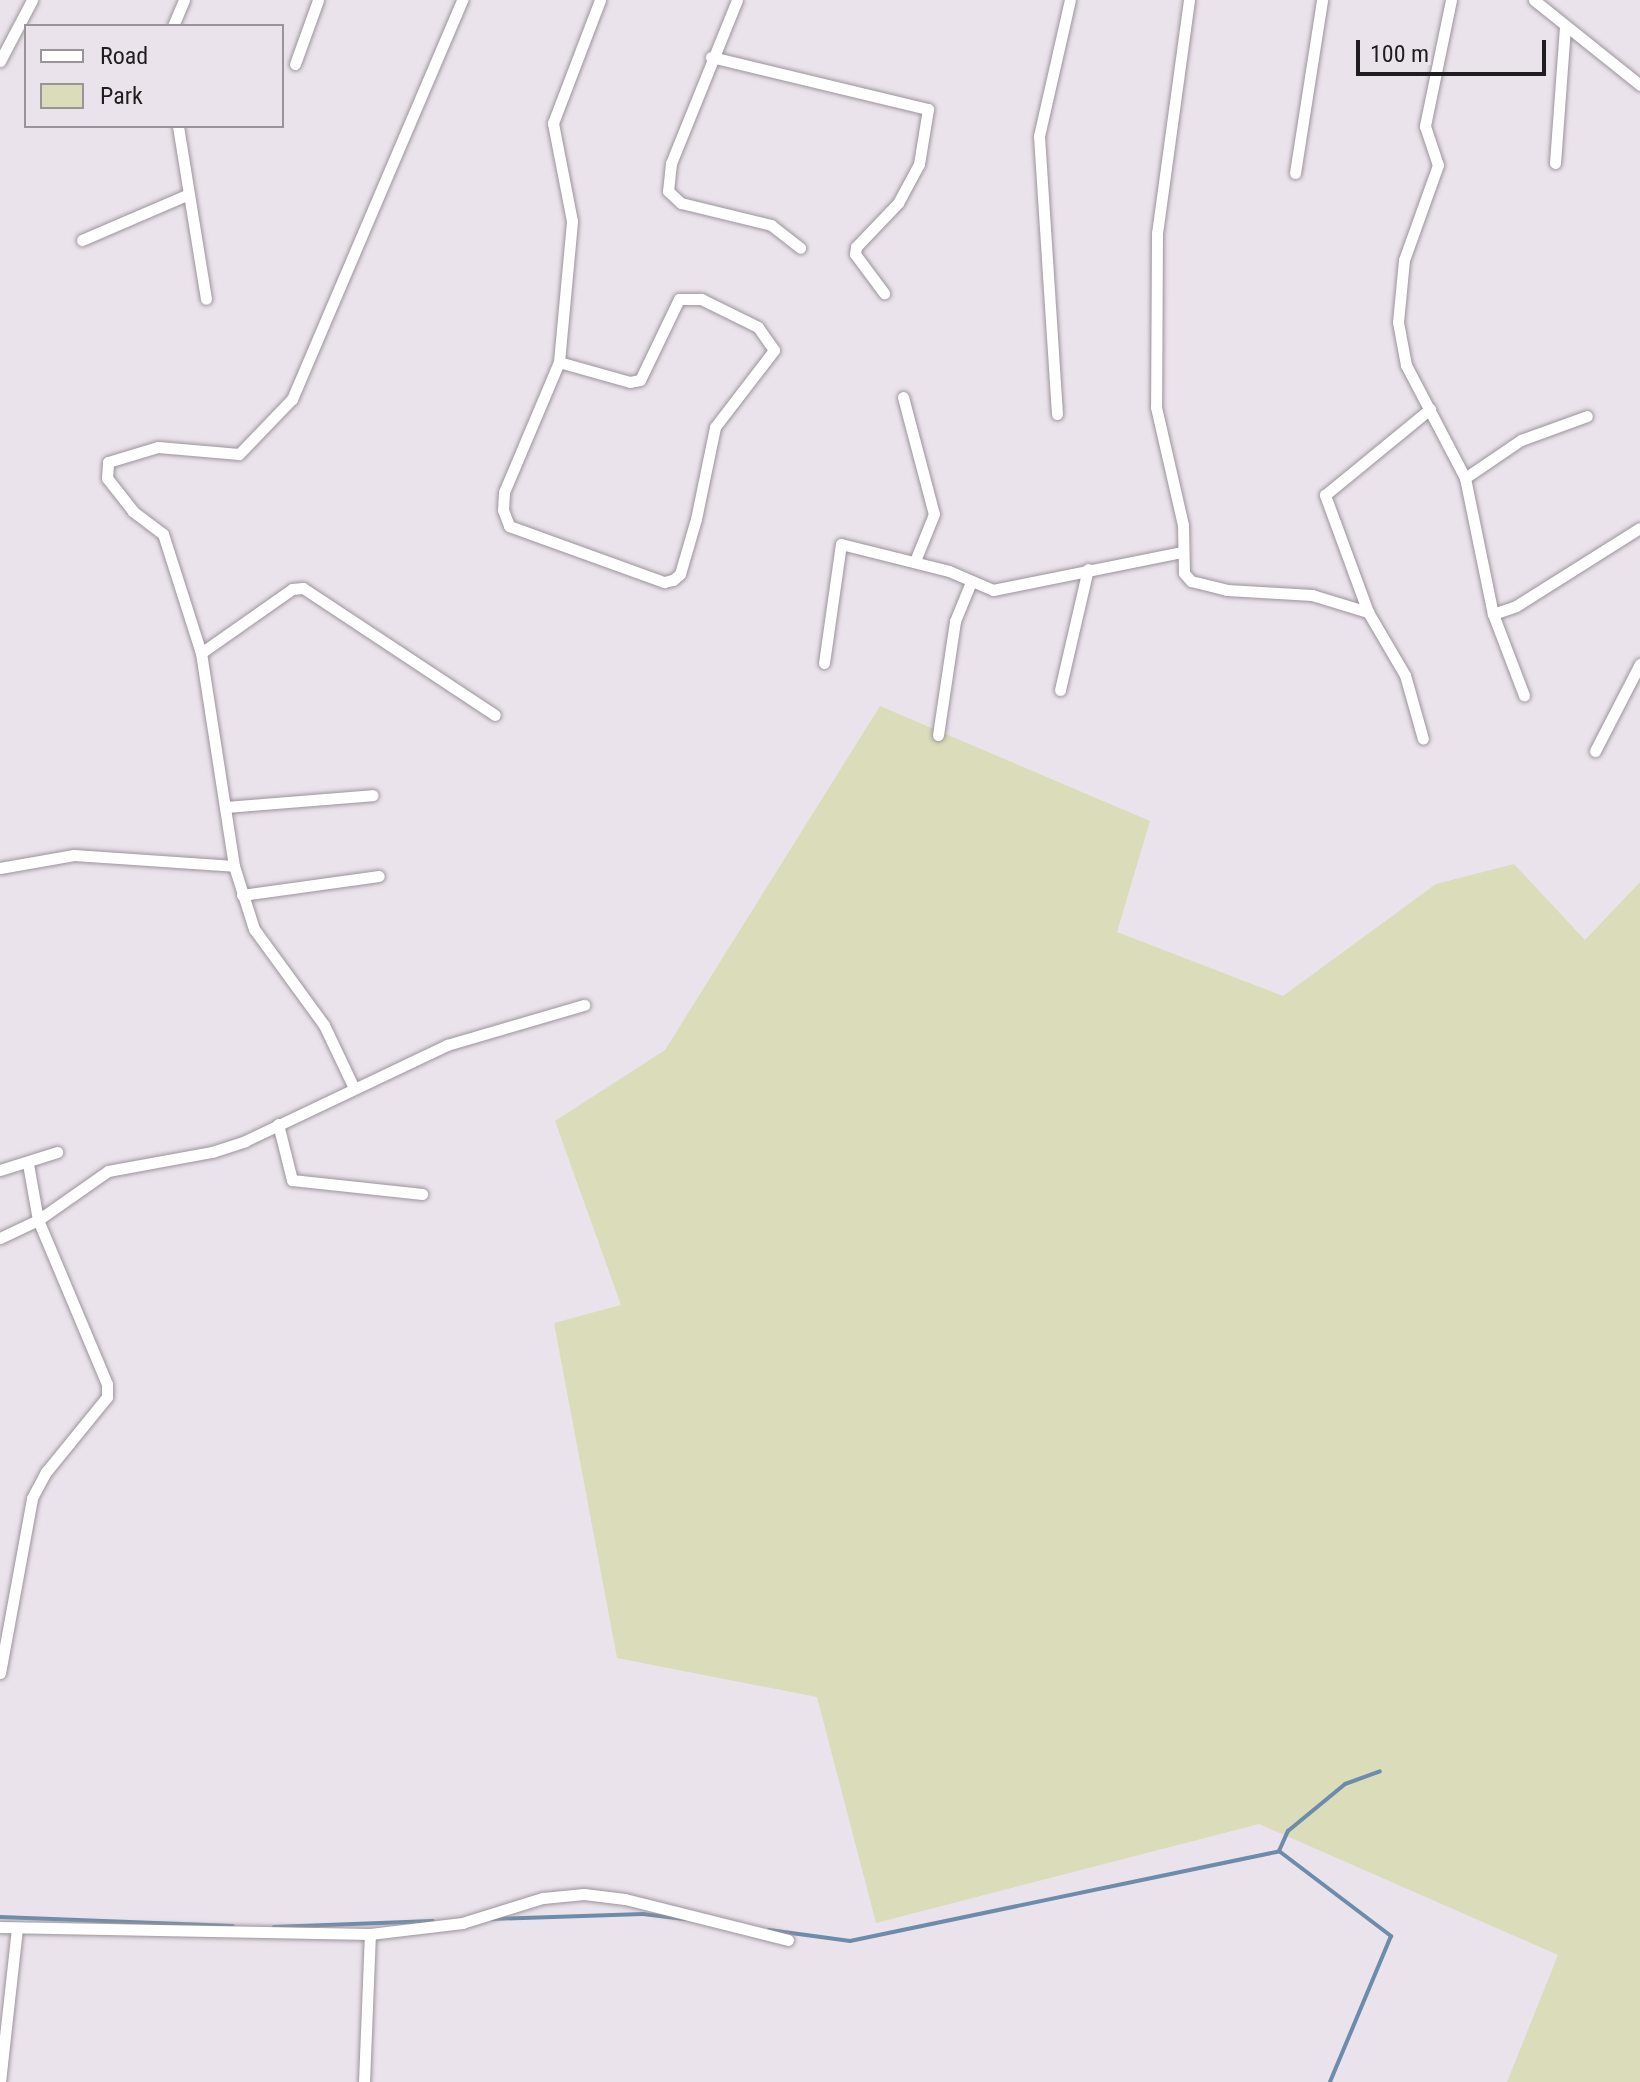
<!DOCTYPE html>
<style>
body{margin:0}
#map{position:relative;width:1640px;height:2082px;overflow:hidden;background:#ebe3eb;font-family:"Roboto Condensed",sans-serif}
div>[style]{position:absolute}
.green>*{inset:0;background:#dadcba}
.stream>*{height:4px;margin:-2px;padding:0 2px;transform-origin:2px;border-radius:2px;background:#6c8cab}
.roads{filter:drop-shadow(0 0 2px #9b949b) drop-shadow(0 0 2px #9b949b)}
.street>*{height:11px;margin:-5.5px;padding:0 5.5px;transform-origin:5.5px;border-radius:5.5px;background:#fff}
span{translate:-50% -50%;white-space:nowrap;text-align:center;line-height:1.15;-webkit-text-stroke:7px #ebe3eb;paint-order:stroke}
.legend{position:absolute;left:24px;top:24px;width:260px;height:104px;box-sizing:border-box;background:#ebe3eb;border:2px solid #999499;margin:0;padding:10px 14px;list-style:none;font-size:24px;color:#1f1d1f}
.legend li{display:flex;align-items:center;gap:16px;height:40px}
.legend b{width:40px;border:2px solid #999499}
.scale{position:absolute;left:1356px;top:40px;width:190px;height:36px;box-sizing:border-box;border:4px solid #1f1d1f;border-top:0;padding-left:10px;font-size:24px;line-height:28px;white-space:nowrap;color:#1f1d1f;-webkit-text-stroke:6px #ebe3eb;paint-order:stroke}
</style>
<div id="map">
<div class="green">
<div style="clip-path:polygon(880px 706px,1150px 821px,1117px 932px,1283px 996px,1436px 884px,1514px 864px,1585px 940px,1640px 882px,1640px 2082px,1507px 2082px,1558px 1955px,1259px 1824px,876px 1923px,817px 1697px,617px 1658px,554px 1323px,621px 1305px,555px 1121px,665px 1050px)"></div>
</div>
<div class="stream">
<div style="left:1279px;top:1851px;width:22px;rotate:-66deg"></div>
<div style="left:1288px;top:1831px;width:74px;rotate:-39.5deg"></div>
<div style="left:1345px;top:1784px;width:37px;rotate:-20deg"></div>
<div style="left:0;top:1917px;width:233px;rotate:2.2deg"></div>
<div style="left:490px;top:1919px;width:153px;rotate:-1.9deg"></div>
<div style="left:643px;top:1914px;width:42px;rotate:6.8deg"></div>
<div style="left:274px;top:1927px;width:159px;rotate:-2.2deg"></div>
<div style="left:769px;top:1930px;width:82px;rotate:7.7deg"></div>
<div style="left:850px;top:1941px;width:438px;rotate:-11.8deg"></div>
<div style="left:1279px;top:1851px;width:141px;rotate:37.2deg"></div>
<div style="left:1391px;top:1936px;width:158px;rotate:112.7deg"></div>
</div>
<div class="roads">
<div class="street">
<div style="left:737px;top:0;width:176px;rotate:112deg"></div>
<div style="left:671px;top:163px;width:28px;rotate:96deg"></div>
<div style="left:668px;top:191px;width:18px;rotate:43deg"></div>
<div style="left:681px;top:203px;width:93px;rotate:13.7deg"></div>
<div style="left:771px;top:225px;width:37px;rotate:38deg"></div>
<div style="left:1189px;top:0;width:235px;rotate:97.8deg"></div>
<div style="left:1157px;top:233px;width:174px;rotate:90.3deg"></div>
<div style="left:1156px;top:407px;width:121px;rotate:77.1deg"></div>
<div style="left:1183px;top:525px;width:48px;rotate:88.8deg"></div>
<div style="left:1184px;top:573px;width:11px;rotate:49deg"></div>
<div style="left:1191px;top:581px;width:37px;rotate:14deg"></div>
<div style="left:1227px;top:590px;width:85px;rotate:3.4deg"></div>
<div style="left:1312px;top:595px;width:59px;rotate:16.9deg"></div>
<div style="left:1368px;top:612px;width:73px;rotate:59.6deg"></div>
<div style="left:1405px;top:675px;width:66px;rotate:74.3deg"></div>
<div style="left:1451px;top:0;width:129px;rotate:101.7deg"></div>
<div style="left:1425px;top:126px;width:41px;rotate:71.6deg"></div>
<div style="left:1438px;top:165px;width:101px;rotate:109.7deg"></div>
<div style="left:1404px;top:260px;width:62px;rotate:95.5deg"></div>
<div style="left:1398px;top:322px;width:44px;rotate:79.5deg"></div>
<div style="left:1406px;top:365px;width:127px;rotate:62.4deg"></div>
<div style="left:1465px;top:478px;width:139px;rotate:78.4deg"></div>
<div style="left:1493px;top:614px;width:24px;rotate:-19deg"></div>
<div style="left:1516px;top:606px;width:146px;rotate:-32.2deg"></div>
<div style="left:1534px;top:0;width:136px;rotate:38.7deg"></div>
<div style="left:173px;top:26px;width:28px;rotate:-67deg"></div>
<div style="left:711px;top:57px;width:223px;rotate:13.5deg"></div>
<div style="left:928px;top:109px;width:56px;rotate:99.3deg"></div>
<div style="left:919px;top:164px;width:44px;rotate:118.3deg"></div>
<div style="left:898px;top:203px;width:61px;rotate:133.7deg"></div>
<div style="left:856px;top:247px;width:7px;rotate:98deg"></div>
<div style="left:855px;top:254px;width:49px;rotate:53.4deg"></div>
<div style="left:0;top:61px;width:69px;rotate:-62.3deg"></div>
<div style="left:295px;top:64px;width:68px;rotate:-70.2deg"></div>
<div style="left:178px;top:126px;width:175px;rotate:80.8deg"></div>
<div style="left:1555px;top:163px;width:137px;rotate:-85.8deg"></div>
<div style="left:1295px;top:173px;width:175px;rotate:-81.1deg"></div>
<div style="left:82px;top:240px;width:116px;rotate:-23.3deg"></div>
<div style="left:559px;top:362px;width:141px;rotate:112.9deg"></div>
<div style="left:504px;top:492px;width:18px;rotate:93deg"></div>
<div style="left:503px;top:510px;width:17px;rotate:69deg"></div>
<div style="left:509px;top:526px;width:165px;rotate:19.9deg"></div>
<div style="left:664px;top:582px;width:9px;rotate:-13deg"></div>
<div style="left:673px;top:580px;width:9px;rotate:-41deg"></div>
<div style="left:680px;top:574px;width:57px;rotate:-73.8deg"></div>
<div style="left:696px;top:519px;width:94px;rotate:-78.3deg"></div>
<div style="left:715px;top:427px;width:97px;rotate:-52.5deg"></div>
<div style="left:774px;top:350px;width:28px;rotate:-125deg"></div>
<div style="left:758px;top:327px;width:64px;rotate:-153.8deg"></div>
<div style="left:701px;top:299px;width:22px;rotate:180deg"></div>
<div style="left:679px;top:299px;width:90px;rotate:115.7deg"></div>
<div style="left:640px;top:380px;width:10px;rotate:169deg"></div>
<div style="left:630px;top:382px;width:74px;rotate:-164.3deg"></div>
<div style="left:559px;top:362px;width:142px;rotate:-84.7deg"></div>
<div style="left:572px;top:221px;width:100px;rotate:-101deg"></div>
<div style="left:553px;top:123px;width:132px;rotate:-69.1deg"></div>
<div style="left:903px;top:397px;width:121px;rotate:75.2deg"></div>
<div style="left:934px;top:514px;width:51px;rotate:112deg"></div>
<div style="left:1057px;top:414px;width:279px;rotate:-93.7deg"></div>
<div style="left:1039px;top:136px;width:139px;rotate:-77.2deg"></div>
<div style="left:1465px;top:478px;width:68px;rotate:-34.2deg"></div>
<div style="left:1521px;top:440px;width:70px;rotate:-20deg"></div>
<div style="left:1368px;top:612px;width:125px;rotate:-110.2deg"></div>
<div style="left:1325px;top:495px;width:136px;rotate:-39.3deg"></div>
<div style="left:1493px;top:614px;width:87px;rotate:69.1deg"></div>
<div style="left:201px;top:653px;width:111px;rotate:-35.1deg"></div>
<div style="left:292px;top:589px;width:11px;rotate:-5deg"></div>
<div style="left:303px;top:588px;width:230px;rotate:33.5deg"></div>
<div style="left:824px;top:663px;width:120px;rotate:-81.9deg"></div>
<div style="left:841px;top:544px;width:111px;rotate:14deg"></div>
<div style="left:949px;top:571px;width:48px;rotate:23.4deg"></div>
<div style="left:993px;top:590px;width:193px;rotate:-11.4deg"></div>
<div style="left:1060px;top:690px;width:124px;rotate:-77deg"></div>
<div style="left:938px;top:735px;width:115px;rotate:-81.5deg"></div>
<div style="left:955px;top:621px;width:42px;rotate:-67.7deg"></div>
<div style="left:1595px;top:751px;width:98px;rotate:-62.7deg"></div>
<div style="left:225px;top:807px;width:148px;rotate:-4.6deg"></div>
<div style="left:0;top:868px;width:75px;rotate:-10deg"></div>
<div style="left:74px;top:855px;width:160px;rotate:3.9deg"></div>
<div style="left:242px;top:895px;width:138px;rotate:-7.9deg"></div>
<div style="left:353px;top:1086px;width:68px;rotate:-115.4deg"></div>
<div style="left:324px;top:1025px;width:119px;rotate:-126.1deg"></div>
<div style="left:254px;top:929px;width:66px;rotate:-107.6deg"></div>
<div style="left:234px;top:866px;width:216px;rotate:-98.8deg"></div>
<div style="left:201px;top:653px;width:125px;rotate:-107.7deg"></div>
<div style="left:163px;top:534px;width:38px;rotate:-143deg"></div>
<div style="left:133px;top:511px;width:42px;rotate:-128.2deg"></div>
<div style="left:107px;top:478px;width:16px;rotate:-86deg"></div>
<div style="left:108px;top:462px;width:52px;rotate:-16.7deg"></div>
<div style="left:158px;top:447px;width:81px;rotate:4.9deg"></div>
<div style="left:239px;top:454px;width:76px;rotate:-46.1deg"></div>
<div style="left:292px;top:399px;width:434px;rotate:-66.9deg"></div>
<div style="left:278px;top:1124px;width:58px;rotate:76deg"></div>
<div style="left:292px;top:1180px;width:131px;rotate:6.1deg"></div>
<div style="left:0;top:1170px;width:60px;rotate:-17.5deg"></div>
<div style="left:0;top:1238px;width:42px;rotate:-25.3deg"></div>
<div style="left:38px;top:1220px;width:85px;rotate:-35deg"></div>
<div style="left:108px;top:1171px;width:106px;rotate:-10.4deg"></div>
<div style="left:212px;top:1152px;width:35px;rotate:-18deg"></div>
<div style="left:245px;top:1141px;width:224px;rotate:-25.4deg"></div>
<div style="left:447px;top:1045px;width:143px;rotate:-16.3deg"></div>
<div style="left:0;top:1673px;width:178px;rotate:-79.6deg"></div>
<div style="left:32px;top:1498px;width:30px;rotate:-62deg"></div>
<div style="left:46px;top:1472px;width:97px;rotate:-50.9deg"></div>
<div style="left:107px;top:1397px;width:13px;rotate:-90deg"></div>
<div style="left:107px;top:1384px;width:178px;rotate:-112.8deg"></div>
<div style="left:38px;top:1220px;width:57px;rotate:-100.1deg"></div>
<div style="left:0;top:1927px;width:370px;rotate:1.1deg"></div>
<div style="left:370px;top:1934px;width:93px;rotate:-6.8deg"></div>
<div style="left:462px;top:1923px;width:85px;rotate:-17.2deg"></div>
<div style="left:543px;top:1898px;width:41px;rotate:-5.6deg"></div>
<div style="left:584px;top:1894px;width:41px;rotate:7deg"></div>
<div style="left:625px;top:1899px;width:168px;rotate:14.1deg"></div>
<div style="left:0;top:2082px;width:155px;rotate:-83.7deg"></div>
<div style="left:364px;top:2082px;width:148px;rotate:-87.7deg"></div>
</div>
</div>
<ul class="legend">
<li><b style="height:10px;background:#fff"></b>Road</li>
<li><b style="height:22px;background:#dadcba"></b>Park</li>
</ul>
<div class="scale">100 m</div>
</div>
